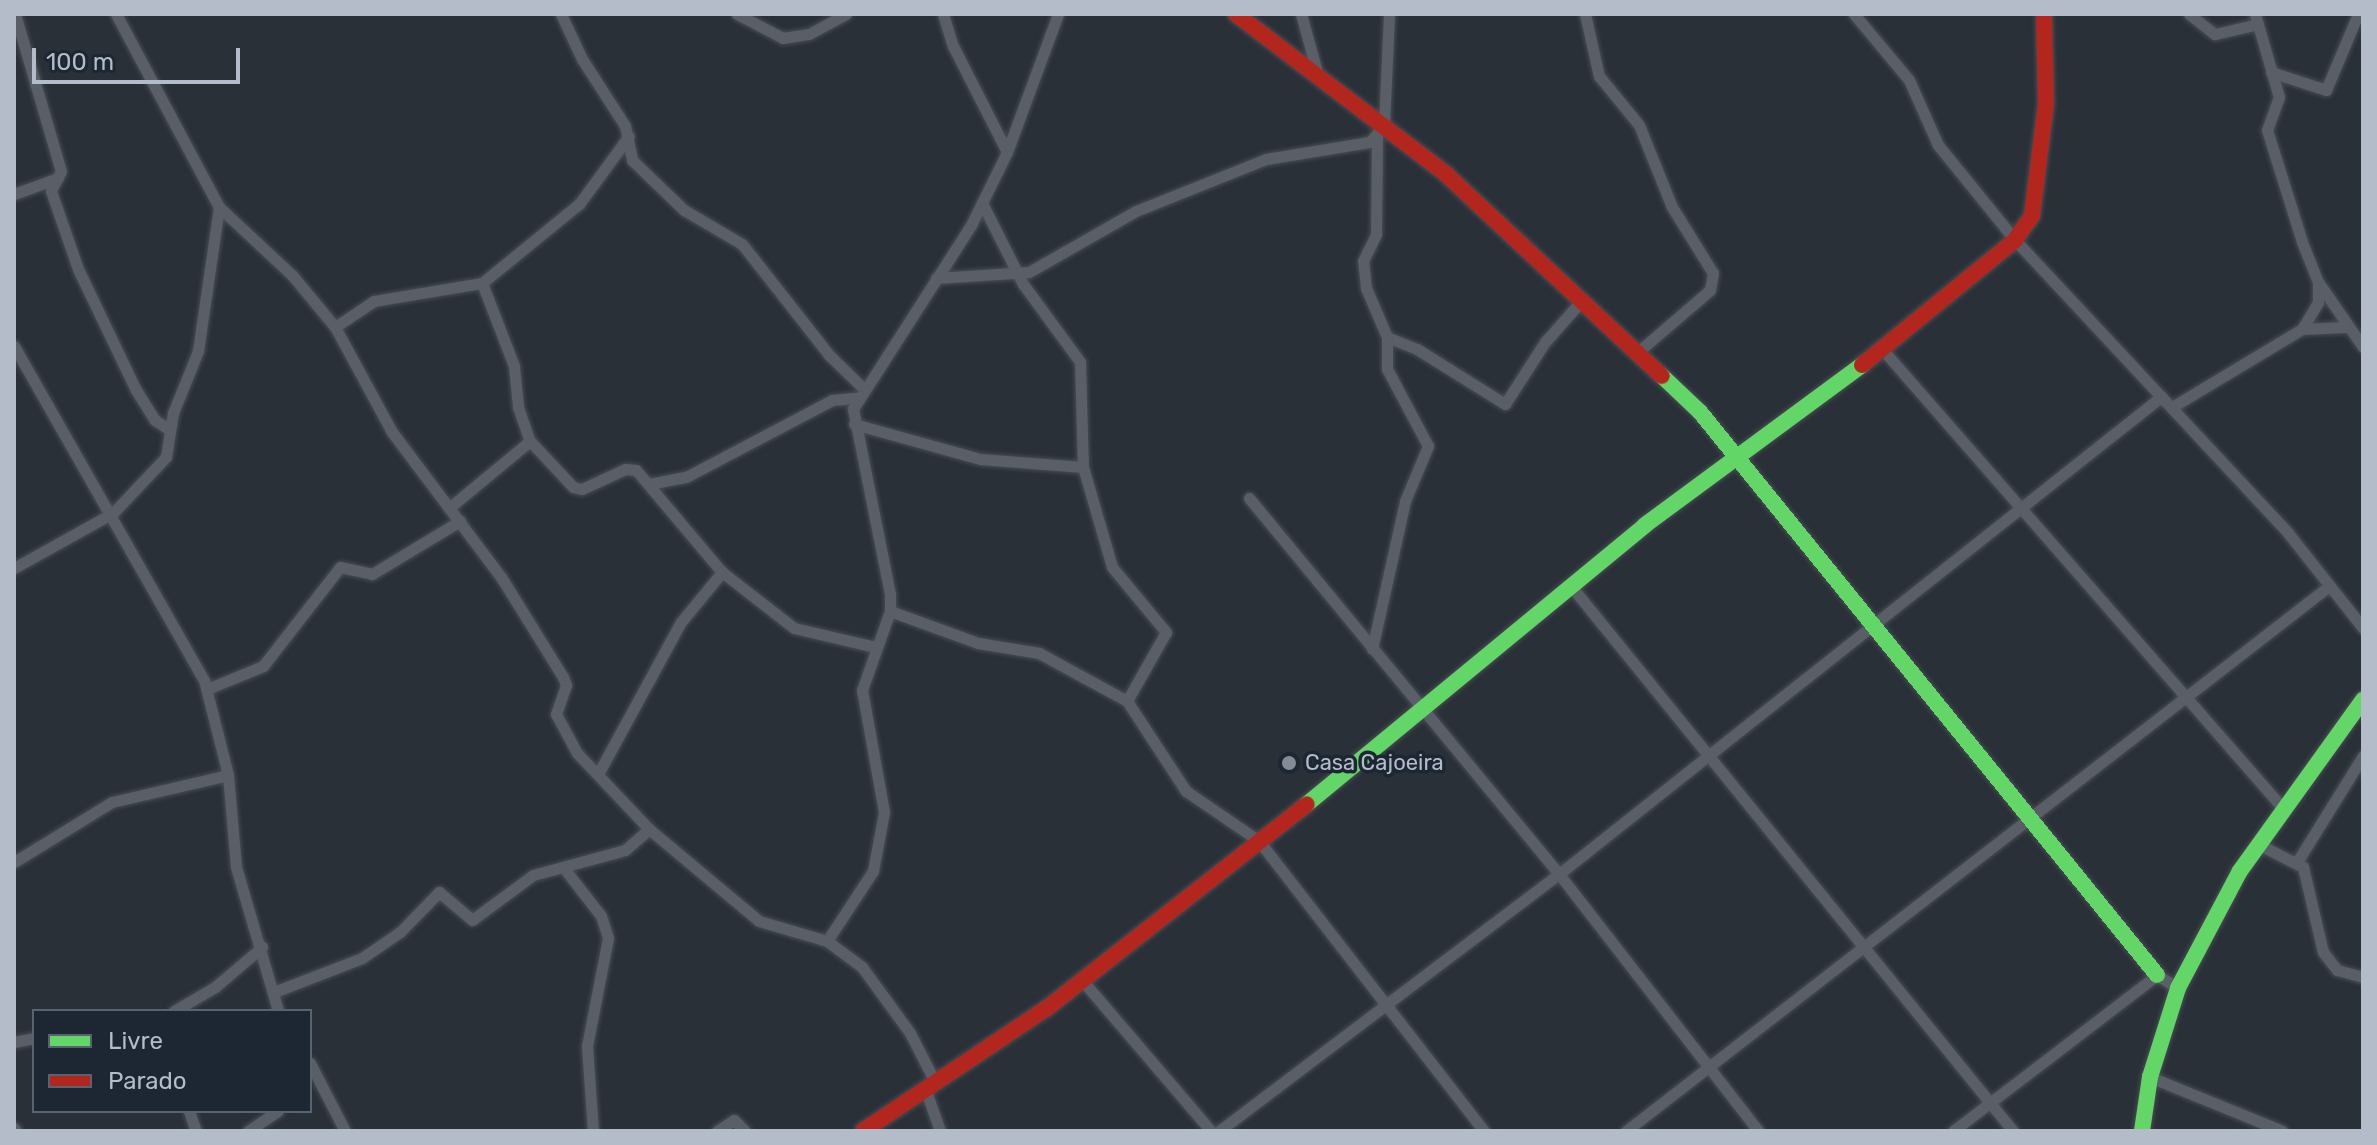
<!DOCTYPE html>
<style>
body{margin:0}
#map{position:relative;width:2377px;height:1145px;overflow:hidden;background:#2a3038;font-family:Rubik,sans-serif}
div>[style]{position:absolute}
.roads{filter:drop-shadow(0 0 2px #484c53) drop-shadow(0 0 2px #484c53)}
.street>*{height:11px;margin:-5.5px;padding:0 5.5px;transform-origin:5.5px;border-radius:5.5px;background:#5a5e66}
.fast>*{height:16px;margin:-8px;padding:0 8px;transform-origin:8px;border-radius:8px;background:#63d668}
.jam>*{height:16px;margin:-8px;padding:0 8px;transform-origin:8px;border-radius:8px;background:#b3261e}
.dots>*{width:22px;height:22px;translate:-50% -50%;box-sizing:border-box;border:4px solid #1d2633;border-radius:50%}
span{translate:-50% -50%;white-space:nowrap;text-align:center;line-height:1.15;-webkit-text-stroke:7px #1d2633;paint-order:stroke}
.poi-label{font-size:22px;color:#b4bcc9}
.left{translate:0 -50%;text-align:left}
.frame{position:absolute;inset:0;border:16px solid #b4bcc9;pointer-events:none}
.legend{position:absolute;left:32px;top:1009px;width:280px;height:104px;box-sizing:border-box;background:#1d2633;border:2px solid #59626f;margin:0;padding:10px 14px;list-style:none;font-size:24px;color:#b4bcc9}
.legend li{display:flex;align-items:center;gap:16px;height:40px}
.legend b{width:40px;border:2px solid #59626f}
.scale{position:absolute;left:32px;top:48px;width:208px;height:36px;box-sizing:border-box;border:4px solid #b4bcc9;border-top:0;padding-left:10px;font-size:24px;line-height:28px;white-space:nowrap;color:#b4bcc9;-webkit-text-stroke:6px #1d2633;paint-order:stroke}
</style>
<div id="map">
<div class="roads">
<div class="street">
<div style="left:15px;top:14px;width:164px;rotate:73.7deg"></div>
<div style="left:61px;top:171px;width:22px;rotate:117deg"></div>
<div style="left:51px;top:191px;width:83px;rotate:70.9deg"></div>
<div style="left:78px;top:269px;width:134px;rotate:64.4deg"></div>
<div style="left:136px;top:390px;width:36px;rotate:58deg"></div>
<div style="left:155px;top:420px;width:18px;rotate:34deg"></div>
<div style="left:116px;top:14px;width:219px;rotate:61.9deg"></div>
<div style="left:219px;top:207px;width:100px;rotate:43deg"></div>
<div style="left:292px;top:275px;width:67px;rotate:50.4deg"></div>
<div style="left:335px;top:327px;width:119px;rotate:61.5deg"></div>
<div style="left:392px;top:432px;width:181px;rotate:53.1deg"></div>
<div style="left:501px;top:577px;width:118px;rotate:58.2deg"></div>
<div style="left:563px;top:677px;width:9px;rotate:69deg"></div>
<div style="left:566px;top:685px;width:31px;rotate:109deg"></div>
<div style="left:556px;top:714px;width:44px;rotate:61.7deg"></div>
<div style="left:577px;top:753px;width:105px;rotate:46.5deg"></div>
<div style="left:561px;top:14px;width:50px;rotate:65deg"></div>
<div style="left:582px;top:59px;width:80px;rotate:57.3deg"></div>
<div style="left:625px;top:126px;width:35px;rotate:78deg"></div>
<div style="left:632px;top:160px;width:72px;rotate:43.9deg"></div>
<div style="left:684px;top:210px;width:67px;rotate:30.4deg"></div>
<div style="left:742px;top:244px;width:141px;rotate:51.9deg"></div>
<div style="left:829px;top:355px;width:49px;rotate:44.2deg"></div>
<div style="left:737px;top:14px;width:52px;rotate:27.6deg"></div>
<div style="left:783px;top:38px;width:26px;rotate:-9deg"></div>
<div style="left:809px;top:34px;width:42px;rotate:-28.4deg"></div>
<div style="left:943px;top:14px;width:34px;rotate:73deg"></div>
<div style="left:953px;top:46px;width:119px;rotate:63deg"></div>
<div style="left:1301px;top:14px;width:60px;rotate:74.6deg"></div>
<div style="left:1585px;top:14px;width:64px;rotate:77.3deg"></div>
<div style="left:1599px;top:76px;width:63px;rotate:50.8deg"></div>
<div style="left:1639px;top:125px;width:88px;rotate:68.1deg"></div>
<div style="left:1672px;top:207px;width:78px;rotate:58.2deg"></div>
<div style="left:1713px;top:273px;width:17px;rotate:100deg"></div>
<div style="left:1710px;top:290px;width:95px;rotate:139.3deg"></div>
<div style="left:1854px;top:14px;width:86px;rotate:50.2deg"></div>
<div style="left:1909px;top:80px;width:71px;rotate:66deg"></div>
<div style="left:1938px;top:145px;width:122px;rotate:51deg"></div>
<div style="left:2015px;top:240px;width:400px;rotate:47deg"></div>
<div style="left:2288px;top:533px;width:121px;rotate:51.7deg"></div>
<div style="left:2189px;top:14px;width:33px;rotate:38deg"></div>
<div style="left:2215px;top:34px;width:44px;rotate:-13.1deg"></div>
<div style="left:2255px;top:14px;width:86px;rotate:73.9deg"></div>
<div style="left:2279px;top:97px;width:35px;rotate:110deg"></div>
<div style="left:2267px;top:130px;width:117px;rotate:72.6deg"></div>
<div style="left:2302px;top:242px;width:43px;rotate:68.2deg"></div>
<div style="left:2318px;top:282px;width:79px;rotate:55.3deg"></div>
<div style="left:2271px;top:72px;width:58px;rotate:18.1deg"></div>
<div style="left:2326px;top:90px;width:82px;rotate:-67.2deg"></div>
<div style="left:14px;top:194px;width:47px;rotate:-20deg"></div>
<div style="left:982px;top:203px;width:91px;rotate:63.2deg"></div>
<div style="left:1023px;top:284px;width:97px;rotate:53.8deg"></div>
<div style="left:1080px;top:362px;width:105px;rotate:88.4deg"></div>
<div style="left:1083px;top:467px;width:104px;rotate:73.8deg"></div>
<div style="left:1112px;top:567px;width:85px;rotate:50.3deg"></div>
<div style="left:1166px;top:632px;width:79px;rotate:119.5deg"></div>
<div style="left:936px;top:278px;width:93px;rotate:-3.7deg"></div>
<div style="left:1029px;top:272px;width:123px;rotate:-29.7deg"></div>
<div style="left:1136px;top:211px;width:140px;rotate:-21.8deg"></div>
<div style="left:1266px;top:159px;width:105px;rotate:-9.3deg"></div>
<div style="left:1370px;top:142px;width:22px;rotate:-51deg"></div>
<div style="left:1384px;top:125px;width:111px;rotate:-87.4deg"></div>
<div style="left:482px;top:283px;width:89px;rotate:68.9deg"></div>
<div style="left:514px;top:366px;width:41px;rotate:84.4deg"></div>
<div style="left:518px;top:407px;width:36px;rotate:71deg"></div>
<div style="left:530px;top:441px;width:63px;rotate:46.9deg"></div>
<div style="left:573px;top:487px;width:9px;rotate:13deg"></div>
<div style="left:582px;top:489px;width:47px;rotate:-24.9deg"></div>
<div style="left:625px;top:469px;width:11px;rotate:5deg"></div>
<div style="left:636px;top:470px;width:133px;rotate:49.9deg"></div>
<div style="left:722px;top:572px;width:91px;rotate:37.9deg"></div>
<div style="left:794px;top:628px;width:83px;rotate:13.2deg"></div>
<div style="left:335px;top:327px;width:47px;rotate:-33.7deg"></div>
<div style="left:374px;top:301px;width:109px;rotate:-9.5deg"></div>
<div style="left:482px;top:283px;width:125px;rotate:-39.2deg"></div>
<div style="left:579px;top:204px;width:84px;rotate:-53.7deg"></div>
<div style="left:2302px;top:329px;width:43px;rotate:-2.7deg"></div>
<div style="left:1387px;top:337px;width:32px;rotate:22deg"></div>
<div style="left:1417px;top:349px;width:104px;rotate:32deg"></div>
<div style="left:1505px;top:404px;width:74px;rotate:-57.2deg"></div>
<div style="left:1545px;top:342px;width:56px;rotate:-48.6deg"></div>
<div style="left:14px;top:346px;width:384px;rotate:60.4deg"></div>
<div style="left:204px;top:680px;width:98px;rotate:75.8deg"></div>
<div style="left:228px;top:775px;width:92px;rotate:85deg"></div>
<div style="left:236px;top:867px;width:150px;rotate:73.7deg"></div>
<div style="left:1883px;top:350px;width:607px;rotate:48.88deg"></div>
<div style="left:2172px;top:407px;width:152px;rotate:-31deg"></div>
<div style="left:2302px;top:329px;width:31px;rotate:-59deg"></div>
<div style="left:2318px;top:302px;width:17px;rotate:-90deg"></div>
<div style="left:854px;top:424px;width:131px;rotate:15.5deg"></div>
<div style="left:980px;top:459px;width:103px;rotate:4.4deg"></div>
<div style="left:649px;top:484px;width:38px;rotate:-11deg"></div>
<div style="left:686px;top:477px;width:165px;rotate:-27.8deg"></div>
<div style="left:832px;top:400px;width:25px;rotate:-5deg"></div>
<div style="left:1249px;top:498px;width:487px;rotate:50.5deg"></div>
<div style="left:1559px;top:874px;width:325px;rotate:52.2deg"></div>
<div style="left:449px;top:508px;width:105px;rotate:-39.6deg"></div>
<div style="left:14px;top:568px;width:113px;rotate:-29.1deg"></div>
<div style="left:113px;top:513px;width:77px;rotate:-46.6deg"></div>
<div style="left:166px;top:457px;width:45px;rotate:-81deg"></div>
<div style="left:173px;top:413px;width:67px;rotate:-68deg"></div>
<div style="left:198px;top:351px;width:146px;rotate:-81.7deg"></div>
<div style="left:1571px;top:586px;width:702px;rotate:50.96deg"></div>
<div style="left:890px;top:611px;width:94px;rotate:20deg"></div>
<div style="left:978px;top:643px;width:62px;rotate:9.3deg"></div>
<div style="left:1039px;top:653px;width:100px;rotate:28.6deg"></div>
<div style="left:1127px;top:701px;width:108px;rotate:56.8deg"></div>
<div style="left:1186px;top:791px;width:88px;rotate:34.4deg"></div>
<div style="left:1259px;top:841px;width:367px;rotate:52.2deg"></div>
<div style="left:1372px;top:649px;width:152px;rotate:-77.4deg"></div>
<div style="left:1405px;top:501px;width:60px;rotate:-67.3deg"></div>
<div style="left:1428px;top:446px;width:87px;rotate:-118deg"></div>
<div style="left:1387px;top:369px;width:32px;rotate:-90deg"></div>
<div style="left:1387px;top:337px;width:53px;rotate:-113.2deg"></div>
<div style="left:1366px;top:288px;width:27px;rotate:-96deg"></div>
<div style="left:1363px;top:261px;width:30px;rotate:-64deg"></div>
<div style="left:1376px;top:234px;width:98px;rotate:-89.4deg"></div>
<div style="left:207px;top:689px;width:61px;rotate:-22.3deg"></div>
<div style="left:263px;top:666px;width:125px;rotate:-52.1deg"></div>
<div style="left:340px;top:567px;width:33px;rotate:12deg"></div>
<div style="left:372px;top:574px;width:103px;rotate:-31.1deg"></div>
<div style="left:598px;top:774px;width:173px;rotate:-61.4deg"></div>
<div style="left:681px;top:622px;width:65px;rotate:-50.6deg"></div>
<div style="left:2258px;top:844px;width:51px;rotate:27.1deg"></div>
<div style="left:2303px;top:867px;width:87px;rotate:76.8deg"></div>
<div style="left:2323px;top:952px;width:23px;rotate:52deg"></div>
<div style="left:2337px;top:970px;width:27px;rotate:15deg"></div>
<div style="left:14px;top:862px;width:115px;rotate:-31.5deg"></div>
<div style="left:112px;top:802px;width:119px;rotate:-13.1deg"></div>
<div style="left:2297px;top:862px;width:125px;rotate:-58.1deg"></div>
<div style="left:563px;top:867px;width:62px;rotate:52.2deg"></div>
<div style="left:601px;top:916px;width:23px;rotate:72deg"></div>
<div style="left:608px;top:938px;width:110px;rotate:101deg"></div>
<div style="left:587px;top:1046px;width:85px;rotate:86deg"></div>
<div style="left:827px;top:941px;width:84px;rotate:-56.7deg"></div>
<div style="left:873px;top:871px;width:60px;rotate:-79.4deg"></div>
<div style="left:884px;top:812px;width:124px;rotate:-100.2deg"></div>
<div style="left:862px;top:690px;width:84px;rotate:-70.5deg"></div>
<div style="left:890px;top:611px;width:17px;rotate:-90deg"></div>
<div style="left:890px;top:594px;width:189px;rotate:-101.3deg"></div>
<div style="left:853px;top:409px;width:219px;rotate:-57.3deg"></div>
<div style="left:971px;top:225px;width:81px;rotate:-63.7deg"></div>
<div style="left:1007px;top:152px;width:147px;rotate:-69.7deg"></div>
<div style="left:1082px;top:980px;width:199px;rotate:49.5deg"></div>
<div style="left:274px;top:992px;width:94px;rotate:-21.1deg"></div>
<div style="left:362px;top:958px;width:46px;rotate:-34.4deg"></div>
<div style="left:400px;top:932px;width:56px;rotate:-45.7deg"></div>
<div style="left:439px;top:892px;width:43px;rotate:40.3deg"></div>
<div style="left:472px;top:920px;width:76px;rotate:-36.4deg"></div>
<div style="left:533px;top:875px;width:95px;rotate:-15.2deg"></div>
<div style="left:625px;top:850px;width:32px;rotate:-41deg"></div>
<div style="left:649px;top:829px;width:143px;rotate:39.9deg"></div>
<div style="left:759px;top:921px;width:71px;rotate:16.4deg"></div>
<div style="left:827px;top:941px;width:44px;rotate:36.6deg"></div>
<div style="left:862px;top:967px;width:82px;rotate:54deg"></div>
<div style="left:910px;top:1033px;width:57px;rotate:63deg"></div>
<div style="left:174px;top:1011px;width:48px;rotate:-30.3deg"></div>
<div style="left:215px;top:987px;width:62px;rotate:-40.4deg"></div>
<div style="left:14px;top:1042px;width:20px;rotate:-11deg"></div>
<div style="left:310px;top:1063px;width:76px;rotate:62.8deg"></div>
<div style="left:2150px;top:1077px;width:143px;rotate:22.2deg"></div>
<div style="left:926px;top:1091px;width:42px;rotate:70.7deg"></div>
<div style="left:189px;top:1111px;width:21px;rotate:71deg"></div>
<div style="left:14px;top:1128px;width:4px;rotate:56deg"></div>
<div style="left:248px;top:1131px;width:36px;rotate:-34deg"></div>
<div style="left:717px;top:1131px;width:20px;rotate:-33deg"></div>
<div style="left:734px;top:1120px;width:16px;rotate:45deg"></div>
<div style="left:1219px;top:1131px;width:426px;rotate:-37.1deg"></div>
<div style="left:1559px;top:874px;width:769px;rotate:-38.4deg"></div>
<div style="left:1626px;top:1131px;width:890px;rotate:-37.78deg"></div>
<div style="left:1953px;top:1131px;width:257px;rotate:-37.4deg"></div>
<div style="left:2157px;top:975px;width:25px;rotate:32deg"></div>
</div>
<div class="fast">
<div style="left:1662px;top:376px;width:52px;rotate:43.5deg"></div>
<div style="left:1700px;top:412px;width:725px;rotate:50.93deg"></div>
<div style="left:1307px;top:804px;width:438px;rotate:-39.5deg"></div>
<div style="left:1645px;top:525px;width:270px;rotate:-36.4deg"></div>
<div style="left:2142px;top:1131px;width:55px;rotate:-81.6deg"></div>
<div style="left:2150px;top:1077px;width:93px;rotate:-72.5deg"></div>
<div style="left:2178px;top:988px;width:132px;rotate:-62.1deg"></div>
<div style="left:2240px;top:871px;width:211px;rotate:-54.3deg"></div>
</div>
<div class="jam">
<div style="left:1236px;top:14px;width:265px;rotate:37.3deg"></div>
<div style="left:1447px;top:175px;width:294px;rotate:43.1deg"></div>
<div style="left:1862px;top:365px;width:198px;rotate:-39.2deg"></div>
<div style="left:2015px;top:240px;width:29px;rotate:-55deg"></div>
<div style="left:2032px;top:216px;width:114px;rotate:-82.9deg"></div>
<div style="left:2046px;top:103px;width:89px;rotate:-91.3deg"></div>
<div style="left:863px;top:1131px;width:221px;rotate:-33.8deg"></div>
<div style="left:1047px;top:1008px;width:330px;rotate:-38.1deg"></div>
</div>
</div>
<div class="dots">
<div style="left:1289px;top:763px;background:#848b96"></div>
</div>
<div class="poi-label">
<span class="left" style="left:1305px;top:763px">Casa Cajoeira</span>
</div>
<div class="frame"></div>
<ul class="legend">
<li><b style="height:10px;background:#63d668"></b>Livre</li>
<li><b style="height:10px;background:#b3261e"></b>Parado</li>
</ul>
<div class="scale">100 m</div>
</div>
